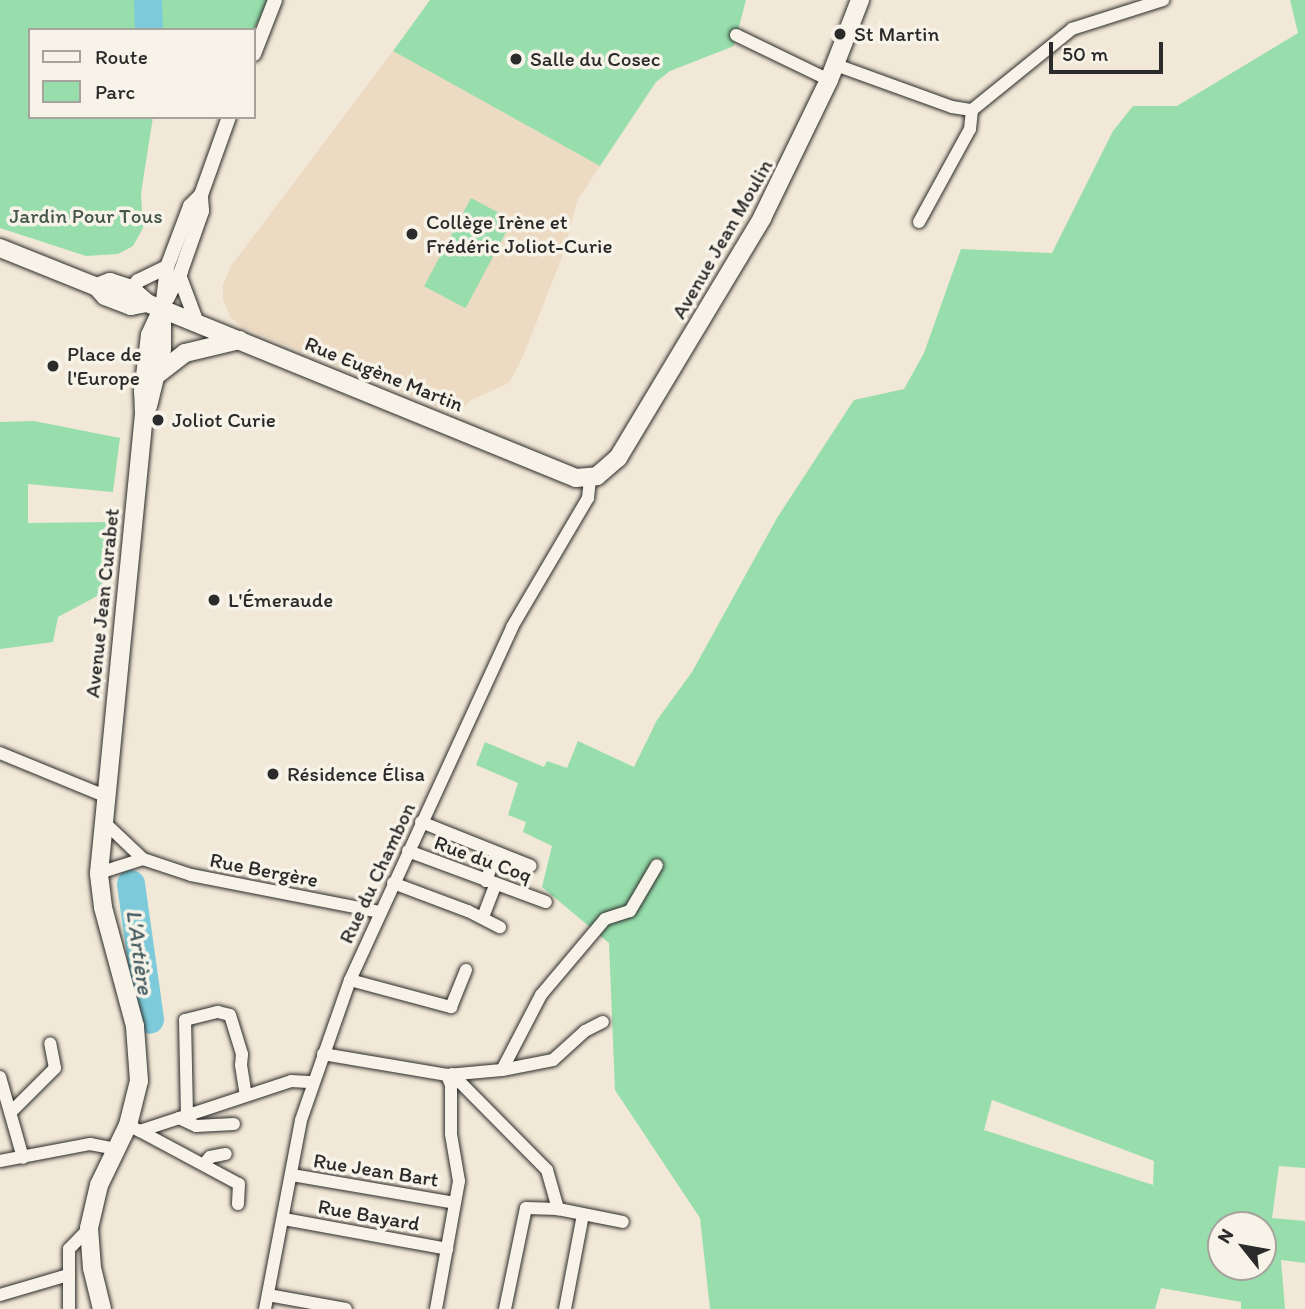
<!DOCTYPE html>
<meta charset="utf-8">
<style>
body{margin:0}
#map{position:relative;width:1305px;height:1309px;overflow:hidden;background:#f2e8d7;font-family:Itim,sans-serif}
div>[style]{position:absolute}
.built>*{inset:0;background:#eddac2}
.green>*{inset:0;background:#97deac;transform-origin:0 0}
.river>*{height:28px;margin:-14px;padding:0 14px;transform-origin:14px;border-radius:14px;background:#7dcbda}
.roads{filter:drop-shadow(0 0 2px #2b2b2b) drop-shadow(0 0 2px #2b2b2b)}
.minor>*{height:12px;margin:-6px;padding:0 6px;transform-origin:6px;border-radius:6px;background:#f7f3e8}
.tertiary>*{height:14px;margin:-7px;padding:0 7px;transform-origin:7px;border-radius:7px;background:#f7f3e8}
.secondary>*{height:18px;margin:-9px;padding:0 9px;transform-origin:9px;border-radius:9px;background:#f7f3e8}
.dots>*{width:19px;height:19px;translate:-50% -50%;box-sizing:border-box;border:4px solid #f7f3e8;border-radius:50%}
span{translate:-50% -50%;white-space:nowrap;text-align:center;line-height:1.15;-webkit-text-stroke:7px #f7f3e8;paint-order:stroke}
.poi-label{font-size:21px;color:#2b2b2b}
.left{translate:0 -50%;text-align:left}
.park-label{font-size:21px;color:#46584b}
.street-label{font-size:21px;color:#2b2b2b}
.water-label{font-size:23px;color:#445b60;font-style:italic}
.legend{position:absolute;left:28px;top:28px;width:228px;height:91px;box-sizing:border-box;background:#f7f3e8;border:2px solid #a5a39c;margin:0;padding:9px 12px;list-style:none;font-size:21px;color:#2b2b2b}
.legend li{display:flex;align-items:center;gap:14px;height:35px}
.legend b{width:35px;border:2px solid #a5a39c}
.north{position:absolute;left:1207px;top:1211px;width:70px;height:70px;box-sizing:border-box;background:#f7f3e8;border:2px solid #a5a39c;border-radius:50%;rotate:301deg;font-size:19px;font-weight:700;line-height:28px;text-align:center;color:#2b2b2b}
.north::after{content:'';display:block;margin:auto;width:24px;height:32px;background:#2b2b2b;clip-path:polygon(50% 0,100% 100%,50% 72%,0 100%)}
.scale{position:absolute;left:1049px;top:42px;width:114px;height:32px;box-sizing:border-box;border:4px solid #2b2b2b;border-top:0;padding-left:9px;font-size:21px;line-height:24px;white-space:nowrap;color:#2b2b2b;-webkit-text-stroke:5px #f7f3e8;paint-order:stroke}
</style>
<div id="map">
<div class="built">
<div style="clip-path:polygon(393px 51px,600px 166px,577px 201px,564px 252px,524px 354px,509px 383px,471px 400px,456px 414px,242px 327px,231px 318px,223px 300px,223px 285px,231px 266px)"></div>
</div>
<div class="green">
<div style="clip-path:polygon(0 0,272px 0,253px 30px,30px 30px,30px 117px,153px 117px,141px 193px,143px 228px,133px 246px,118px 254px,86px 256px,0 228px)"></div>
<div style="clip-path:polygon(430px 0,746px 0,734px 46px,670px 71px,656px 82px,600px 166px,393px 51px)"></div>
<div style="clip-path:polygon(evenodd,1290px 0,1305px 0,1305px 1168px,1279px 1166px,1272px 1218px,1305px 1221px,1305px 1263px,1281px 1260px,1285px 1309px,1241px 1309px,1241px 1302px,1161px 1288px,1155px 1309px,710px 1309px,700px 1218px,615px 1090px,609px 943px,542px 887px,552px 846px,523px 832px,526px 822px,508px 815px,518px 783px,476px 765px,485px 742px,544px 767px,547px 761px,567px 768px,578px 741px,634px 767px,657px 720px,692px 672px,777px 518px,854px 400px,904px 389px,924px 353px,961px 249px,1052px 253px,1113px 131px,1133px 106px,1177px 106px,1298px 33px,1290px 0,992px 1100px,1154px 1161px,1153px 1185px,984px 1130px,992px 1100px,1290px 0,1221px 1225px,1263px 1225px,1263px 1267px,1221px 1267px,1221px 1225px)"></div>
<div style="left:471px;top:198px;width:47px;height:100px;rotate:28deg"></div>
<div style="clip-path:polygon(34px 421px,120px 438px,113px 492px,28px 484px,28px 523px,108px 522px,101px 594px,58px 617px,53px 642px,0 649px,0 422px)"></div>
</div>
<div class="river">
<div style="left:148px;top:0;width:30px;rotate:88deg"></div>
<div style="left:131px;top:884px;width:137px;rotate:82deg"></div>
</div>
<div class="roads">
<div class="minor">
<div style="left:736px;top:35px;width:103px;rotate:25.8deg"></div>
<div style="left:836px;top:65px;width:123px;rotate:19.9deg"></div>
<div style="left:952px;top:107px;width:20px;rotate:9deg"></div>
<div style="left:972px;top:110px;width:129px;rotate:-39deg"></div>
<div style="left:1072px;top:29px;width:96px;rotate:-17.7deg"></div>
<div style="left:919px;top:222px;width:106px;rotate:-61.3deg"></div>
<div style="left:970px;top:129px;width:19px;rotate:-84deg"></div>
<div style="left:0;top:753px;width:113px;rotate:22.3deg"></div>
<div style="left:103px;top:821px;width:55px;rotate:43.5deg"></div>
<div style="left:143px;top:859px;width:51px;rotate:18.4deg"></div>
<div style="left:191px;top:875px;width:192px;rotate:11.1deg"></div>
<div style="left:421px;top:822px;width:118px;rotate:21.8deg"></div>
<div style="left:408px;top:851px;width:147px;rotate:20.3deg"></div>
<div style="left:99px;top:873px;width:46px;rotate:-17.7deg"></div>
<div style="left:486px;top:881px;width:30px;rotate:-70deg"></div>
<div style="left:393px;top:883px;width:80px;rotate:20.5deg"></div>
<div style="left:468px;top:911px;width:36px;rotate:27deg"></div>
<div style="left:483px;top:917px;width:34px;rotate:-69deg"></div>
<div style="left:350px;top:980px;width:105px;rotate:15deg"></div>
<div style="left:451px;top:1007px;width:40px;rotate:-68deg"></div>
<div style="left:323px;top:1054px;width:126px;rotate:9.6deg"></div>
<div style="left:447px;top:1075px;width:55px;rotate:-5.2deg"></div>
<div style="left:502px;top:1070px;width:52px;rotate:-11.1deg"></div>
<div style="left:553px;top:1060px;width:43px;rotate:-42.2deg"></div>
<div style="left:585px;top:1031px;width:20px;rotate:-27deg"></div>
<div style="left:502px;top:1070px;width:85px;rotate:-62.5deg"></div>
<div style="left:541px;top:995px;width:99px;rotate:-49.9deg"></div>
<div style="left:605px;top:919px;width:26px;rotate:-18deg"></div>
<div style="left:630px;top:911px;width:53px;rotate:-59.6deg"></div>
<div style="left:452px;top:1074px;width:135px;rotate:45.3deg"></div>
<div style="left:547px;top:1170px;width:41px;rotate:74.2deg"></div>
<div style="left:558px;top:1209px;width:66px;rotate:11.3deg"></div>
<div style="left:0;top:1077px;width:84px;rotate:74.1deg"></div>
<div style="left:11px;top:1112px;width:62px;rotate:-45deg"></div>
<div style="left:55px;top:1068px;width:25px;rotate:-101deg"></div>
<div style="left:187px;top:1115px;width:95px;rotate:-91.2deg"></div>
<div style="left:185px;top:1020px;width:34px;rotate:-14deg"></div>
<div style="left:218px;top:1012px;width:12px;rotate:14deg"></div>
<div style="left:230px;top:1015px;width:41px;rotate:72.9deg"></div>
<div style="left:242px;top:1054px;width:11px;rotate:95deg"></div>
<div style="left:241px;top:1065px;width:31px;rotate:81deg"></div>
<div style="left:179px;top:1118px;width:19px;rotate:25deg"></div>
<div style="left:196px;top:1126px;width:38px;rotate:-3deg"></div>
<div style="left:128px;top:1125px;width:13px;rotate:27deg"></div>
<div style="left:140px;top:1131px;width:159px;rotate:-18.3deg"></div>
<div style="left:291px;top:1081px;width:22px;rotate:3deg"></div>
<div style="left:140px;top:1131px;width:112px;rotate:28.2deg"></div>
<div style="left:239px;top:1184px;width:20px;rotate:93deg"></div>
<div style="left:0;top:1161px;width:92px;rotate:-10.7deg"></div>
<div style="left:90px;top:1144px;width:26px;rotate:11deg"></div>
<div style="left:204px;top:1164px;width:9px;rotate:-49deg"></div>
<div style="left:210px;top:1157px;width:16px;rotate:-11deg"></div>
<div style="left:292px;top:1175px;width:165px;rotate:9.7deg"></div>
<div style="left:284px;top:1219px;width:166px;rotate:10.4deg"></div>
<div style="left:0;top:1295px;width:71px;rotate:-16.4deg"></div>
<div style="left:268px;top:1295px;width:79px;rotate:10.2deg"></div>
<div style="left:69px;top:1309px;width:60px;rotate:-90deg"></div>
<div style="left:69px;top:1249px;width:29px;rotate:-46deg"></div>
<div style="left:265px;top:1309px;width:192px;rotate:-79.2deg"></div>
<div style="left:301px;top:1120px;width:148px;rotate:-70.7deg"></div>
<div style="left:350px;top:980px;width:388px;rotate:-65.3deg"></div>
<div style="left:512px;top:627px;width:150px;rotate:-59.5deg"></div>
<div style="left:588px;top:498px;width:20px;rotate:-84deg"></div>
<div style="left:436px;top:1309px;width:130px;rotate:-79.8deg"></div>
<div style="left:459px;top:1181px;width:48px;rotate:-99.7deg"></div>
<div style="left:451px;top:1134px;width:49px;rotate:-90deg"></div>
<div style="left:451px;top:1085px;width:11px;rotate:-112deg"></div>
<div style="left:505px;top:1309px;width:103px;rotate:-78.3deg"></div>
<div style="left:526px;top:1208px;width:32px;rotate:2deg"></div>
<div style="left:565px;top:1309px;width:96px;rotate:-79.2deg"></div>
</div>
<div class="tertiary">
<div style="left:254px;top:54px;width:58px;rotate:-68.7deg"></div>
<div style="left:179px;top:275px;width:51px;rotate:69.4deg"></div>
<div style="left:131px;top:289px;width:11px;rotate:-49deg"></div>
<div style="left:138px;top:281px;width:32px;rotate:-26deg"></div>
<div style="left:167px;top:299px;width:31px;rotate:-63deg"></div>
<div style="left:181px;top:271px;width:64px;rotate:-70.7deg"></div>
<div style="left:202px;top:211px;width:16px;rotate:-94deg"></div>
<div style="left:162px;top:309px;width:42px;rotate:-83.2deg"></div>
<div style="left:167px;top:267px;width:65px;rotate:-69.3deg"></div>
<div style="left:190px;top:206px;width:16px;rotate:-45deg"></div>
<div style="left:201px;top:195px;width:83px;rotate:-70.3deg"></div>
</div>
<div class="secondary">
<div style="left:0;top:248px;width:105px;rotate:21.9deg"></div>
<div style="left:97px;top:287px;width:12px;rotate:48deg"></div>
<div style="left:105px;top:296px;width:28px;rotate:21deg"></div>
<div style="left:131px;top:306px;width:16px;rotate:-11deg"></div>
<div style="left:97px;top:287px;width:14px;rotate:-21deg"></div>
<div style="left:110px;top:282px;width:22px;rotate:18deg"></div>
<div style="left:131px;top:289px;width:21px;rotate:41deg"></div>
<div style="left:147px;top:303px;width:463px;rotate:22.2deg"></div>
<div style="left:576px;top:478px;width:21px;rotate:-5deg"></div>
<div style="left:597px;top:476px;width:28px;rotate:-41deg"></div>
<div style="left:618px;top:458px;width:280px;rotate:-59deg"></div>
<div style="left:762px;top:218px;width:153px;rotate:-64.1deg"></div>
<div style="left:829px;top:80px;width:86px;rotate:-68.8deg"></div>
<div style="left:158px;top:374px;width:34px;rotate:-38deg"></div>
<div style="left:185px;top:353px;width:56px;rotate:-13.5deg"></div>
<div style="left:148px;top:406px;width:59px;rotate:-76.2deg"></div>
<div style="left:162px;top:349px;width:36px;rotate:-90deg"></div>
<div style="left:102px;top:1309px;width:42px;rotate:-103.7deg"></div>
<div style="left:92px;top:1268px;width:40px;rotate:-94.3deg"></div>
<div style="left:89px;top:1228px;width:44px;rotate:-76.9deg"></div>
<div style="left:99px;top:1185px;width:67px;rotate:-64.2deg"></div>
<div style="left:128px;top:1125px;width:45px;rotate:-76deg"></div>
<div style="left:139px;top:1081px;width:55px;rotate:-94.2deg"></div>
<div style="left:135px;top:1026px;width:123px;rotate:-105.1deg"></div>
<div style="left:103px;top:907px;width:34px;rotate:-97deg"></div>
<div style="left:99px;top:873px;width:460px;rotate:-84.4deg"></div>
<div style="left:144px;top:415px;width:23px;rotate:-92deg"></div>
<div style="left:143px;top:392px;width:57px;rotate:-83deg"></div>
<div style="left:150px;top:335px;width:29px;rotate:-65deg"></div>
</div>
</div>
<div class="dots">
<div style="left:840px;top:34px;background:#2b2b2b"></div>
<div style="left:516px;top:59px;background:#2b2b2b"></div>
<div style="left:412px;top:234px;background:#2b2b2b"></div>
<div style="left:53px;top:366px;background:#2b2b2b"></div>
<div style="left:158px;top:420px;background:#2b2b2b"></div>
<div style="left:214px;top:600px;background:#2b2b2b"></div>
<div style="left:273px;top:774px;background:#2b2b2b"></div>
</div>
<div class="poi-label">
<span class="left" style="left:854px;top:34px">St Martin</span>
<span class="left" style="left:530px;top:59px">Salle du Cosec</span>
<span class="left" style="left:426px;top:234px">Collège Irène et<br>Frédéric Joliot-Curie</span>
<span class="left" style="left:67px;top:366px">Place de<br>l'Europe</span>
<span class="left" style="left:172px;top:420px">Joliot Curie</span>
<span class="left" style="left:228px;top:600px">L'Émeraude</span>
<span class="left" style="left:287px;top:774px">Résidence Élisa</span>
</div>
<div class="park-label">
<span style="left:86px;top:216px">Jardin Pour Tous</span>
</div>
<div class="street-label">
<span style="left:722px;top:239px;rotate:-60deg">Avenue Jean Moulin</span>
<span style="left:384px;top:374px;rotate:22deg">Rue Eugène Martin</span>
<span style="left:102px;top:603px;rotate:-84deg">Avenue Jean Curabet</span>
<span style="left:483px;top:859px;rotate:20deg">Rue du Coq</span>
<span style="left:264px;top:870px;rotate:11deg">Rue Bergère</span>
<span style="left:377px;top:873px;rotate:-65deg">Rue du Chambon</span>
<span style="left:376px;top:1170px;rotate:9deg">Rue Jean Bart</span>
<span style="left:369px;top:1215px;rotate:10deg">Rue Bayard</span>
</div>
<div class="water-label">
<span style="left:140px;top:952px;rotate:82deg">L'Artière</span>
</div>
<ul class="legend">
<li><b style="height:9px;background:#f7f3e8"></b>Route</li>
<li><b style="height:19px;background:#97deac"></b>Parc</li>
</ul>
<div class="north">N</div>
<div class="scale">50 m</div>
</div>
